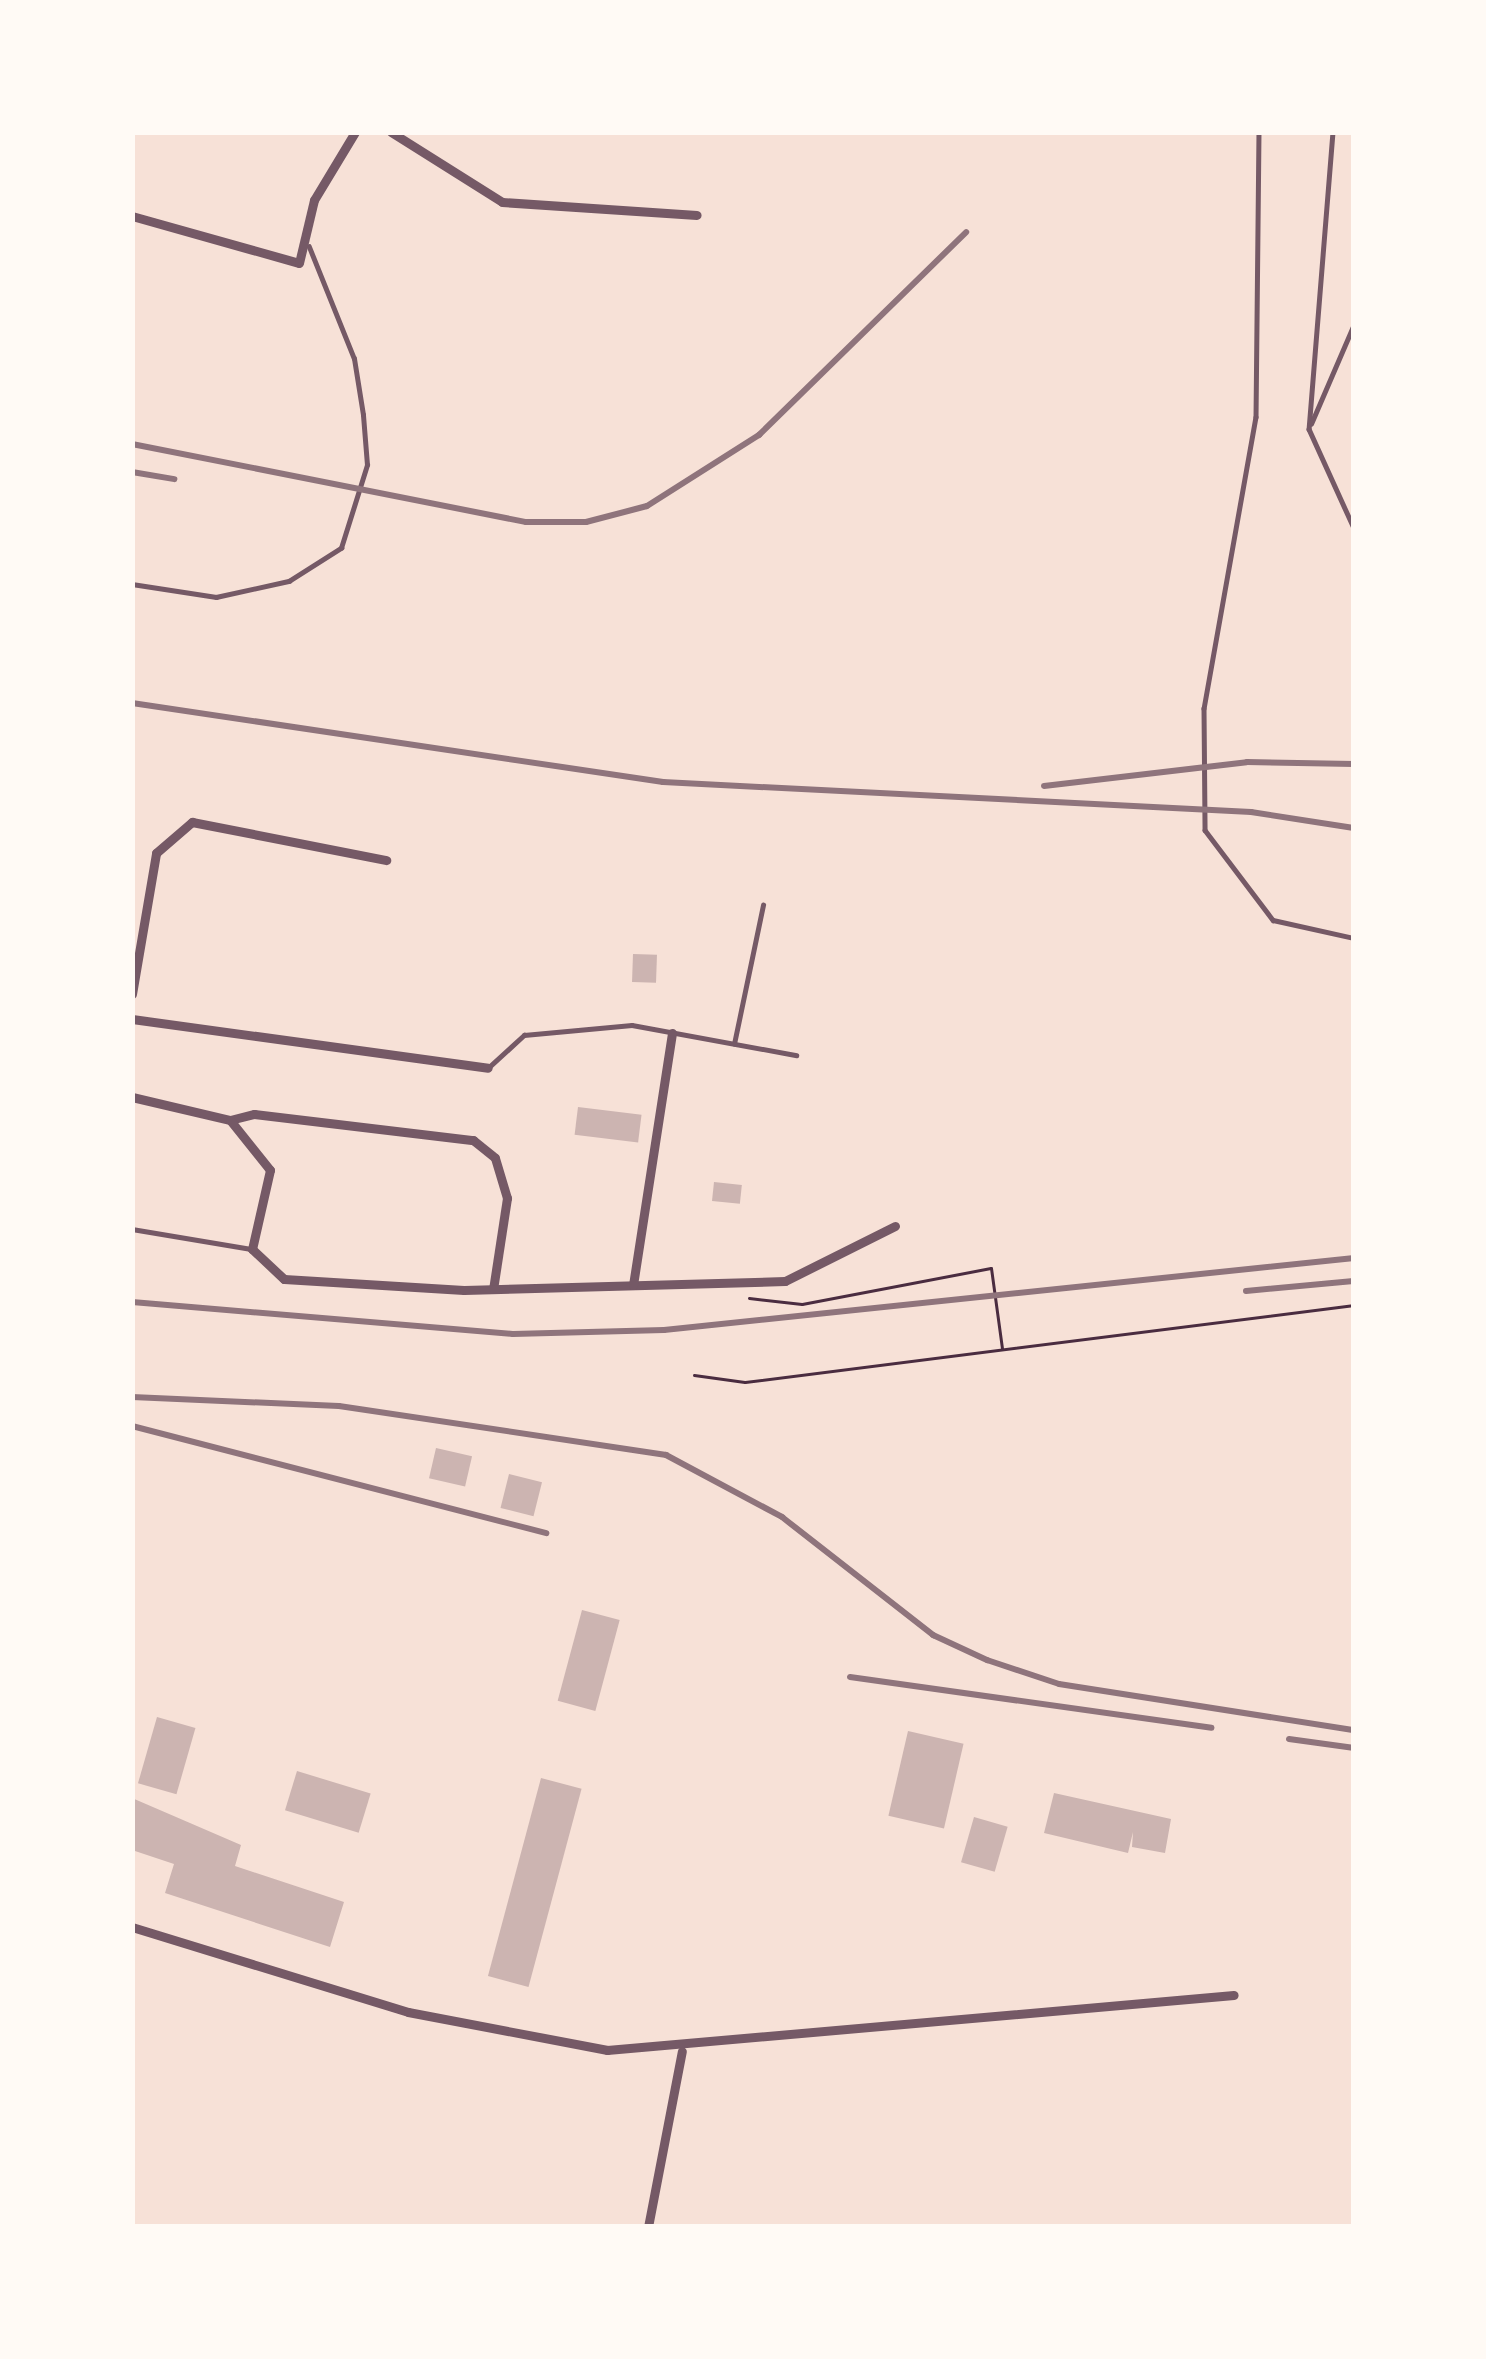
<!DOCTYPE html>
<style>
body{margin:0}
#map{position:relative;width:1486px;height:2359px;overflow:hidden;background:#f7e1d7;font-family:Raleway,sans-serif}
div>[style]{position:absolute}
.building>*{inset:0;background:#ccb4b1;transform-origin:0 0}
.path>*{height:3px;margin:-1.5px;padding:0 1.5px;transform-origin:1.5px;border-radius:1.5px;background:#4a2c40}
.service>*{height:4.5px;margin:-2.25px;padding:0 2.25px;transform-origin:2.25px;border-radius:2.25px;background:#755966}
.minor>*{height:9px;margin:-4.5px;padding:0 4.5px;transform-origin:4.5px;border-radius:4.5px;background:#755966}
.rail>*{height:6px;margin:-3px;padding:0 3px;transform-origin:3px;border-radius:3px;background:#8f747c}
span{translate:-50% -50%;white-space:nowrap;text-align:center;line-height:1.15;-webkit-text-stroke:12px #fffaf5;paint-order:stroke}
.frame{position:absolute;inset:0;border:135px solid #fffaf5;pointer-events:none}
</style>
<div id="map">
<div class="building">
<div style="left:633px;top:954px;width:24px;height:28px;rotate:2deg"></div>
<div style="left:578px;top:1107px;width:64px;height:28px;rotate:7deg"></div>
<div style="left:714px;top:1182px;width:28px;height:19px;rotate:6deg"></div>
<div style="left:436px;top:1448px;width:37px;height:31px;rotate:13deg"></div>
<div style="left:509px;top:1474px;width:34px;height:35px;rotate:14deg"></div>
<div style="left:582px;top:1610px;width:39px;height:94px;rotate:15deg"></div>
<div style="left:157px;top:1717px;width:40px;height:69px;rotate:16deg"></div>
<div style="left:908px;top:1731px;width:57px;height:87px;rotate:13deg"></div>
<div style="left:297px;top:1771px;width:77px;height:41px;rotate:17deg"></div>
<div style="left:541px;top:1778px;width:42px;height:205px;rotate:15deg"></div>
<div style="clip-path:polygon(1054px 1793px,1171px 1819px,1165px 1853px,1132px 1847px,1133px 1832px,1128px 1853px,1044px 1833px)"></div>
<div style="clip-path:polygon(132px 1798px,241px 1845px,235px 1866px,344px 1902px,330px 1947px,165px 1893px,174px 1864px,132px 1850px)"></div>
<div style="left:974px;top:1817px;width:35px;height:47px;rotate:16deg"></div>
</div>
<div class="path">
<div style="left:749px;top:1298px;width:53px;rotate:6.5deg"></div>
<div style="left:802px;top:1304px;width:192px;rotate:-10.8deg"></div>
<div style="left:991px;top:1268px;width:81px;rotate:82.2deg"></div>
<div style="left:694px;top:1375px;width:51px;rotate:7.8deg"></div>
<div style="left:745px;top:1382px;width:614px;rotate:-7.21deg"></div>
</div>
<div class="service">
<div style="left:1259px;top:132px;width:285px;rotate:90.6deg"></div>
<div style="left:1256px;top:417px;width:296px;rotate:100.1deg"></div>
<div style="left:1204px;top:708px;width:122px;rotate:89.5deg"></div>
<div style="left:1205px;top:830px;width:113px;rotate:52.9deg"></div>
<div style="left:1273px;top:920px;width:83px;rotate:12.5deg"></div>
<div style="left:1333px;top:132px;width:298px;rotate:94.6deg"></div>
<div style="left:1309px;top:429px;width:109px;rotate:65.6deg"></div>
<div style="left:1311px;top:424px;width:109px;rotate:-66.7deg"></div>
<div style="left:132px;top:584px;width:85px;rotate:8.8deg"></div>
<div style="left:216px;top:597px;width:75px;rotate:-12.4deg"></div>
<div style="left:289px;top:581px;width:62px;rotate:-32.4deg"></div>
<div style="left:341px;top:548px;width:87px;rotate:-72.6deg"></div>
<div style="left:367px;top:465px;width:50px;rotate:-94.6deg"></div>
<div style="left:363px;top:415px;width:57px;rotate:-99.1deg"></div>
<div style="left:354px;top:359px;width:121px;rotate:-111.9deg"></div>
<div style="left:734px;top:1044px;width:142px;rotate:-78.2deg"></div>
<div style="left:488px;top:1068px;width:49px;rotate:-42.5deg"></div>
<div style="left:524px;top:1035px;width:108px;rotate:-5.3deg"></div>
<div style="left:632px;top:1025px;width:167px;rotate:10.4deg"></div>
<div style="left:132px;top:1229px;width:122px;rotate:9.5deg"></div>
</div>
<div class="minor">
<div style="left:391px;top:132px;width:131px;rotate:32.2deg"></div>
<div style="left:502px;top:202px;width:195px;rotate:3.8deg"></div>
<div style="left:132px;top:216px;width:173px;rotate:15.7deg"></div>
<div style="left:299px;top:263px;width:65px;rotate:-76.6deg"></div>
<div style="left:314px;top:200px;width:79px;rotate:-58.9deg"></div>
<div style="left:132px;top:994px;width:143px;rotate:-80.3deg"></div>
<div style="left:156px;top:853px;width:48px;rotate:-40.7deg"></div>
<div style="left:192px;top:822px;width:198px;rotate:11.1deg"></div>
<div style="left:132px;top:1019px;width:359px;rotate:7.8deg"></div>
<div style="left:132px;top:1097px;width:101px;rotate:13.2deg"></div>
<div style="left:230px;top:1120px;width:25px;rotate:-14deg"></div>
<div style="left:254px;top:1114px;width:221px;rotate:6.8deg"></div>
<div style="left:473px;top:1140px;width:28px;rotate:39deg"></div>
<div style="left:495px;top:1158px;width:42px;rotate:73.3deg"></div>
<div style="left:507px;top:1198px;width:92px;rotate:98.7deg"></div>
<div style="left:230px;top:1120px;width:64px;rotate:51.3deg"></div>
<div style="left:270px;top:1170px;width:81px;rotate:102.8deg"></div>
<div style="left:252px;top:1249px;width:44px;rotate:43.2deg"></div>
<div style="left:284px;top:1279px;width:180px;rotate:3.5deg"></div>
<div style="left:464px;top:1290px;width:321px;rotate:-1.6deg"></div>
<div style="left:785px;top:1281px;width:123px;rotate:-26.6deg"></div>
<div style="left:633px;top:1285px;width:255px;rotate:-81.2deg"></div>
<div style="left:132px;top:1927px;width:289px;rotate:17.1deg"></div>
<div style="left:408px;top:2012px;width:203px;rotate:10.8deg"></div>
<div style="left:607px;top:2050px;width:629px;rotate:-5.01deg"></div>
<div style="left:648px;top:2227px;width:179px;rotate:-79.1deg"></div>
</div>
<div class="rail">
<div style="left:132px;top:444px;width:402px;rotate:11.2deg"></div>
<div style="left:526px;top:522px;width:60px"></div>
<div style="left:586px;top:522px;width:63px;rotate:-14.7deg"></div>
<div style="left:647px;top:506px;width:133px;rotate:-32.4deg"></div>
<div style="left:759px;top:435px;width:290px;rotate:-44.4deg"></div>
<div style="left:132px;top:472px;width:43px;rotate:9.5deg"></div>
<div style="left:132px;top:703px;width:537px;rotate:8.46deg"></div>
<div style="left:663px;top:782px;width:589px;rotate:2.92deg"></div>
<div style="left:1251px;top:812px;width:104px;rotate:8.8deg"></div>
<div style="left:1044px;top:786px;width:204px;rotate:-6.7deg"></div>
<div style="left:1247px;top:762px;width:107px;rotate:1.1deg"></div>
<div style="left:1246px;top:1291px;width:108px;rotate:-5.3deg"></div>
<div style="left:132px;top:1302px;width:382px;rotate:4.8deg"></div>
<div style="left:513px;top:1334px;width:151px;rotate:-1.5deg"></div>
<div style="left:664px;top:1330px;width:694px;rotate:-5.96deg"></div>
<div style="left:132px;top:1397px;width:207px;rotate:2.5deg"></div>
<div style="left:339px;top:1406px;width:331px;rotate:8.5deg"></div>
<div style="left:666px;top:1455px;width:132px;rotate:28.1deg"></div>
<div style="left:782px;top:1517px;width:192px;rotate:38deg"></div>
<div style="left:933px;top:1635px;width:60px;rotate:24.8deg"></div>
<div style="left:987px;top:1660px;width:76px;rotate:18.4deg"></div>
<div style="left:1059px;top:1684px;width:299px;rotate:8.9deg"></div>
<div style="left:132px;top:1426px;width:428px;rotate:14.5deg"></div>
<div style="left:850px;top:1677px;width:365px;rotate:8deg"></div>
<div style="left:1289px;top:1739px;width:66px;rotate:7.9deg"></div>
</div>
<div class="frame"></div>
</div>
